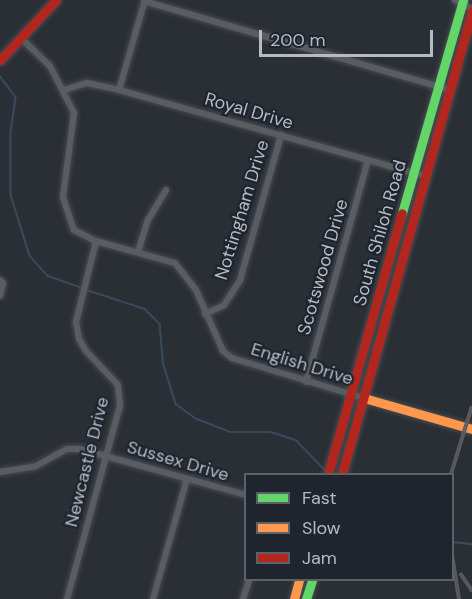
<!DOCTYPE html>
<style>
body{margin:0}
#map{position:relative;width:472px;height:599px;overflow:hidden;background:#2a2f35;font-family:"DM Sans",sans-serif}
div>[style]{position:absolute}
.stream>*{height:1.5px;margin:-0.75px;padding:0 0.75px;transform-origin:0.75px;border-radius:0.75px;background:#3a4a5d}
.roads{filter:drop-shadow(0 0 2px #484b50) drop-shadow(0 0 2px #484b50)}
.street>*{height:6px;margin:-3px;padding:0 3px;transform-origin:3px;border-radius:3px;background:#595d63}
.fast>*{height:9px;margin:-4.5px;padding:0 4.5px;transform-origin:4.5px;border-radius:4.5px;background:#63d668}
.slow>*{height:9px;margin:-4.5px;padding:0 4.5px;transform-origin:4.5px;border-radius:4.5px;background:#ff974d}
.jam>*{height:9px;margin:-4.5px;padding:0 4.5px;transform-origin:4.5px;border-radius:4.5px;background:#b3261e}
.rail>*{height:4px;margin-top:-2px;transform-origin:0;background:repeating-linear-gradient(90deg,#1e252f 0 4.5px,#595d62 0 9px);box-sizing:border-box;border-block:2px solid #595d62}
span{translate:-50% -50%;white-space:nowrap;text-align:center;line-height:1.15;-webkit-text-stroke:4.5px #1e252f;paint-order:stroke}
.street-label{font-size:18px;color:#b4bbc6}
.legend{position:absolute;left:244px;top:473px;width:210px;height:108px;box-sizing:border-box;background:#1e252f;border:2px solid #5a616b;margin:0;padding:8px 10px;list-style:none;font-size:18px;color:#b4bbc6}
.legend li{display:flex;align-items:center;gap:12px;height:30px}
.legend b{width:30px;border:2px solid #5a616b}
.scale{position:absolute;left:259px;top:30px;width:174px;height:27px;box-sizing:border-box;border:3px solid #b4bbc6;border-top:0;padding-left:8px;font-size:18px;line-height:21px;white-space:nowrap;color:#b4bbc6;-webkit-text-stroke:4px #1e252f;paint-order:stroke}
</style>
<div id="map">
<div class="stream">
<div style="left:0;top:76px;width:26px;rotate:53deg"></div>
<div style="left:16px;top:97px;width:35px;rotate:98deg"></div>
<div style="left:11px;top:132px;width:63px;rotate:90deg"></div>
<div style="left:11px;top:195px;width:64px;rotate:72.7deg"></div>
<div style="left:30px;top:256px;width:27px;rotate:48deg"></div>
<div style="left:48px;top:276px;width:36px;rotate:19deg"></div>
<div style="left:87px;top:290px;width:61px;rotate:18.1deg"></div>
<div style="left:145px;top:309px;width:21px;rotate:45deg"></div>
<div style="left:160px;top:324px;width:38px;rotate:85deg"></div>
<div style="left:163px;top:362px;width:44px;rotate:72.8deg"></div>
<div style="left:176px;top:404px;width:26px;rotate:36deg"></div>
<div style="left:197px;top:419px;width:36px;rotate:21deg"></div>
<div style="left:231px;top:432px;width:40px"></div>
<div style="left:271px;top:432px;width:26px;rotate:18deg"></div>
<div style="left:296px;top:440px;width:42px;rotate:46deg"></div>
<div style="left:452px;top:542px;width:20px;rotate:6deg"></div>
</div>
<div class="roads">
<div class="street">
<div style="left:455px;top:0;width:19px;rotate:28deg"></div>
<div style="left:144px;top:1px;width:319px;rotate:16.2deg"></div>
<div style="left:21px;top:38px;width:40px;rotate:44deg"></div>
<div style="left:50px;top:66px;width:53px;rotate:62.9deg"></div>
<div style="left:74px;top:113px;width:85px;rotate:97.5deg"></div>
<div style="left:63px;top:197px;width:35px;rotate:72deg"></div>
<div style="left:74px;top:230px;width:25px;rotate:27deg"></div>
<div style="left:96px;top:241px;width:82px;rotate:15.6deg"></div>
<div style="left:175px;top:263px;width:34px;rotate:52deg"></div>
<div style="left:196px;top:290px;width:67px;rotate:66.1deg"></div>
<div style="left:223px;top:351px;width:11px;rotate:38deg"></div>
<div style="left:232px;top:358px;width:138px;rotate:16.9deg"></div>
<div style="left:64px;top:90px;width:24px;rotate:-17deg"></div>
<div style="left:87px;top:83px;width:33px;rotate:12deg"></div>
<div style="left:119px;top:90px;width:318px;rotate:15.7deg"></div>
<div style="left:119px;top:90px;width:94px;rotate:-73.9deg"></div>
<div style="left:138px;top:252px;width:34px;rotate:-73deg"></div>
<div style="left:148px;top:220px;width:35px;rotate:-59deg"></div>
<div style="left:0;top:280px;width:4px;rotate:45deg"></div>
<div style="left:3px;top:283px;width:13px;rotate:103deg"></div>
<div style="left:205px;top:314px;width:21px;rotate:-25deg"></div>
<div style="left:224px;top:305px;width:30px;rotate:-57deg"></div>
<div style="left:240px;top:280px;width:151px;rotate:-74.2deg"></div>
<div style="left:306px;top:382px;width:230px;rotate:-74.4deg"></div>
<div style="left:0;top:472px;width:36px;rotate:-9deg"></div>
<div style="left:36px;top:466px;width:35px;rotate:-29deg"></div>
<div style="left:67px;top:449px;width:13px"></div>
<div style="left:80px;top:449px;width:172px;rotate:15.5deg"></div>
<div style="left:67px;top:599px;width:201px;rotate:-74.7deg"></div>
<div style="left:120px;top:405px;width:20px;rotate:-96deg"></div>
<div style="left:118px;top:385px;width:47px;rotate:-133.3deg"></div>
<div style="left:86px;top:351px;width:14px;rotate:-120deg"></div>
<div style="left:79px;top:339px;width:17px;rotate:-100deg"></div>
<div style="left:76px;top:322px;width:83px;rotate:-76.1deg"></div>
<div style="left:153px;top:599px;width:125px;rotate:-74.2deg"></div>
<div style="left:243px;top:599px;width:20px;rotate:-72deg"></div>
</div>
<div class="fast">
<div style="left:402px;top:213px;width:222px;rotate:-74deg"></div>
<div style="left:306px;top:599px;width:20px;rotate:-72deg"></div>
</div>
<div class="slow">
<div style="left:364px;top:398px;width:112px;rotate:16deg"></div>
<div style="left:294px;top:599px;width:20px;rotate:-75deg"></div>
</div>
<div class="jam">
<div style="left:0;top:60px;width:82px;rotate:-47deg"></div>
<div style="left:328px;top:474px;width:271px;rotate:-74.2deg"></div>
<div style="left:342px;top:474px;width:482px;rotate:-74.3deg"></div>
</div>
</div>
<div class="rail">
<div style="left:451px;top:474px;width:71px;rotate:-72.8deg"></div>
<div style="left:452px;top:555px;width:45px;rotate:81deg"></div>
<div style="left:460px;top:573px;width:22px;rotate:56deg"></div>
</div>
<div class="street-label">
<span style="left:249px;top:111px;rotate:16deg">Royal Drive</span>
<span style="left:242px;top:210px;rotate:-73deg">Nottingham Drive</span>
<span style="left:380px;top:233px;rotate:-74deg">South Shiloh Road</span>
<span style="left:323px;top:267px;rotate:-74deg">Scotswood Drive</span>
<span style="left:302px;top:364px;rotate:17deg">English Drive</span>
<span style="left:178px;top:461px;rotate:16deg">Sussex Drive</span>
<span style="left:87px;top:462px;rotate:-76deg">Newcastle Drive</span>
</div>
<ul class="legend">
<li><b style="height:8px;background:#63d668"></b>Fast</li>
<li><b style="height:8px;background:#ff974d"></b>Slow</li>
<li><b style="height:8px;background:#b3261e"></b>Jam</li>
</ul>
<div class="scale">200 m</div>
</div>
